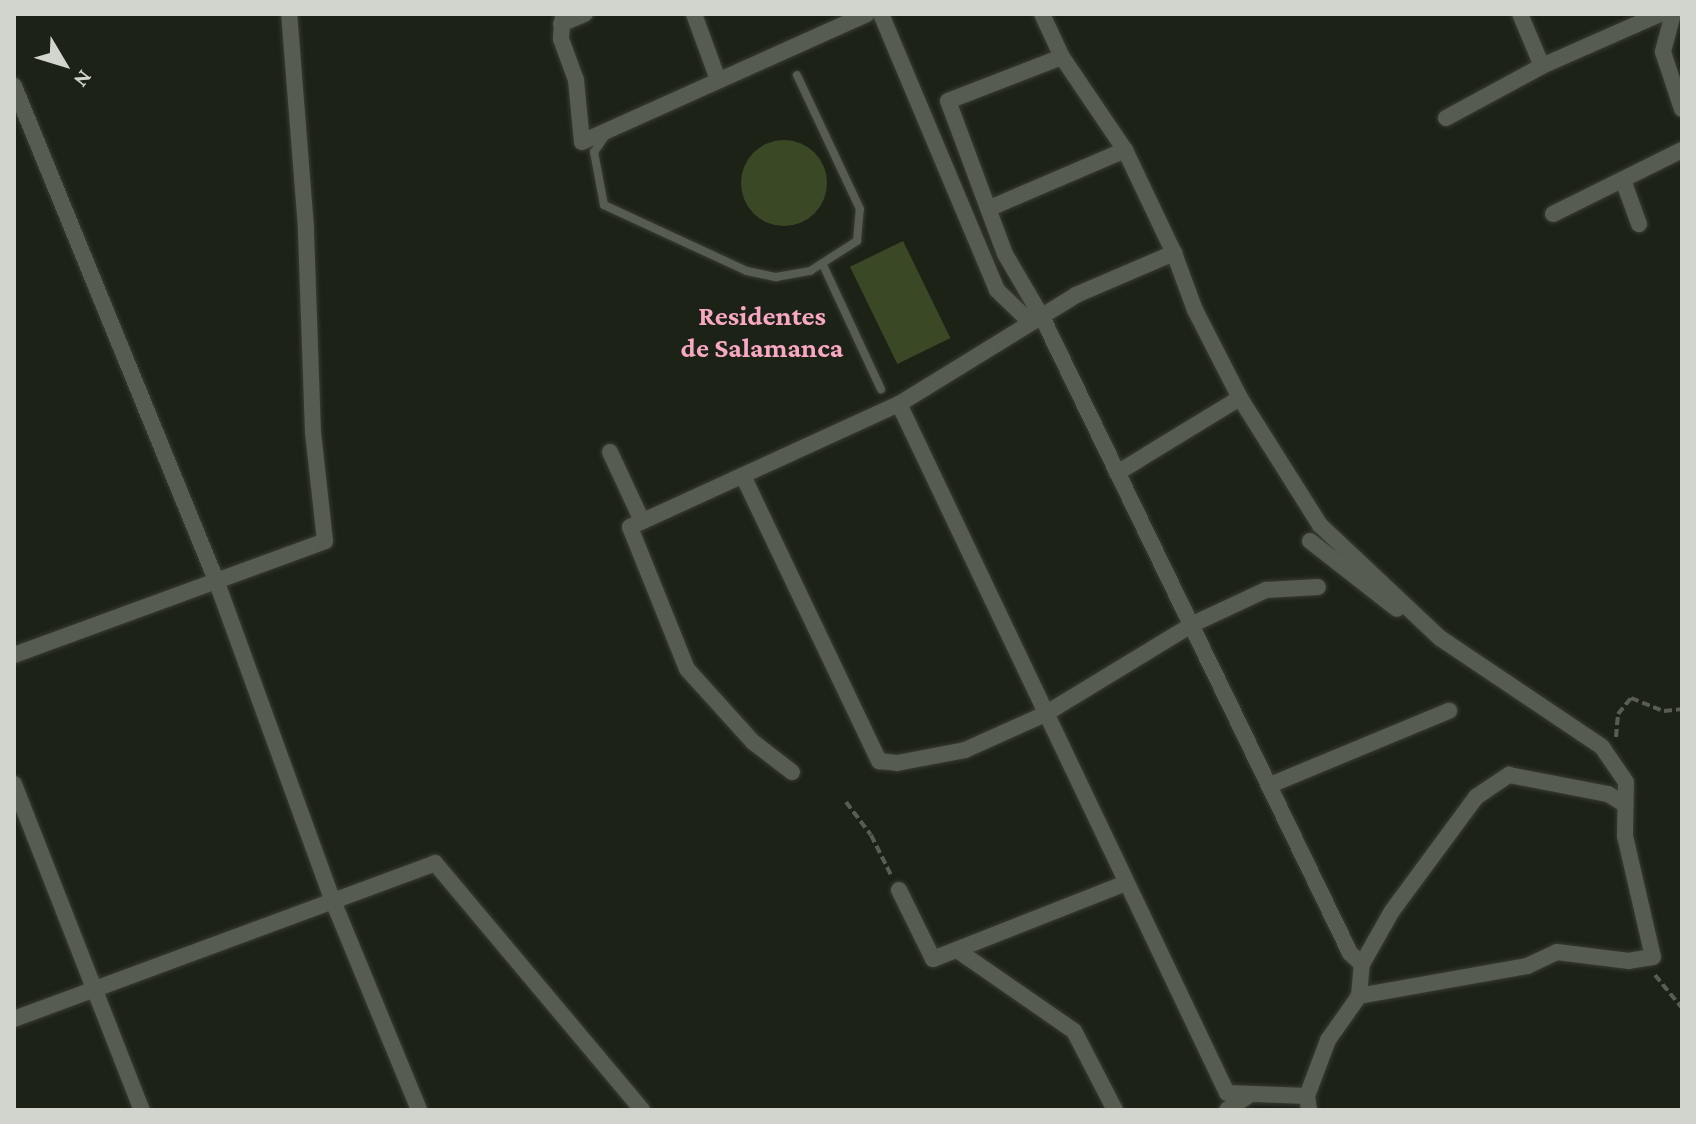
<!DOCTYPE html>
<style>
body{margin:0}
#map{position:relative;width:1696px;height:1124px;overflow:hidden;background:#1d2217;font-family:"Crimson Pro",serif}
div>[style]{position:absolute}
.green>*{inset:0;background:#3a4826;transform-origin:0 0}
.round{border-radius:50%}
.path>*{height:4px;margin-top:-2px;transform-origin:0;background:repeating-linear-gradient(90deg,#585c53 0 8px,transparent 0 12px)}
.roads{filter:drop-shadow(0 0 2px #383b34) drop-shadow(0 0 2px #383b34)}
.service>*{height:8px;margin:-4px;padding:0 4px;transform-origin:4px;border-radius:4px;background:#575c50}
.minor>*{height:16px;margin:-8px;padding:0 8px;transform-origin:8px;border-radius:8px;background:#575c50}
span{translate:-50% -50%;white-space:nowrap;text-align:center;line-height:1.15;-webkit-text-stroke:6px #1d2217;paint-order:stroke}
.neighbourhood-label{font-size:28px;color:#f9a8c3;font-weight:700}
.frame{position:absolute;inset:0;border:16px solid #d2d5ce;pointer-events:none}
.north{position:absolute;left:24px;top:24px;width:80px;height:80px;-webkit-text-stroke:6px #1d2217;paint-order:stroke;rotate:128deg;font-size:22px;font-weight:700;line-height:32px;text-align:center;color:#d2d5ce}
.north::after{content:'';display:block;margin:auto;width:28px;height:36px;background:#d2d5ce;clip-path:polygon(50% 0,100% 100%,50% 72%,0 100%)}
</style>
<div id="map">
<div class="green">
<div class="round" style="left:741px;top:140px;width:86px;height:86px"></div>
<div style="left:903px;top:241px;width:108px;height:59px;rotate:64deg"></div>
</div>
<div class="path">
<div style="left:1616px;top:737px;width:23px;rotate:-85deg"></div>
<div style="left:1618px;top:714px;width:21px;rotate:-51deg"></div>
<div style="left:1631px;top:698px;width:35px;rotate:22deg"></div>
<div style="left:1664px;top:711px;width:18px;rotate:-6deg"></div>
<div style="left:846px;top:802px;width:41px;rotate:52.9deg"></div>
<div style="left:871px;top:835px;width:47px;rotate:63.4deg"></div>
<div style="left:1655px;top:975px;width:43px;rotate:50.7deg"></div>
</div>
<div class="roads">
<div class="service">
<div style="left:606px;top:135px;width:21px;rotate:125deg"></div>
<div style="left:594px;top:152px;width:54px;rotate:79.3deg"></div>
<div style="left:604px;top:205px;width:157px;rotate:24.8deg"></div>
<div style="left:747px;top:271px;width:30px;rotate:12deg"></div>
<div style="left:776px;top:277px;width:35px;rotate:-10deg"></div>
<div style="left:810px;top:271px;width:56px;rotate:-32.6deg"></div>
<div style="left:857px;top:241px;width:32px;rotate:-85deg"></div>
<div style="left:860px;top:209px;width:148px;rotate:-115.2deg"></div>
<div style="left:824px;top:267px;width:135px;rotate:65deg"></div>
</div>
<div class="minor">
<div style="left:563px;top:14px;width:25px;rotate:95deg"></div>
<div style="left:561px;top:39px;width:44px;rotate:69.9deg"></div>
<div style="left:576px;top:80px;width:62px;rotate:84.5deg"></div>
<div style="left:582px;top:142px;width:312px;rotate:-24.2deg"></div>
<div style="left:694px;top:14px;width:67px;rotate:69.9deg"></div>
<div style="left:881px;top:14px;width:299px;rotate:67.2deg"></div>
<div style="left:997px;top:290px;width:37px;rotate:44deg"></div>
<div style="left:1024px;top:316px;width:19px;rotate:9deg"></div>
<div style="left:1043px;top:319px;width:704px;rotate:64.16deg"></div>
<div style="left:1350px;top:953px;width:16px;rotate:43deg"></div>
<div style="left:1042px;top:14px;width:47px;rotate:65.1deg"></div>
<div style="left:1062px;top:57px;width:112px;rotate:55.9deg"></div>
<div style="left:1125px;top:150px;width:114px;rotate:64.6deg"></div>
<div style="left:1174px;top:253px;width:61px;rotate:69.8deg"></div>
<div style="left:1195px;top:310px;width:99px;rotate:62.9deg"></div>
<div style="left:1240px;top:398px;width:150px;rotate:57.8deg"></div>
<div style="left:1320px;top:525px;width:165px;rotate:43.3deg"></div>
<div style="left:1440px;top:638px;width:195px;rotate:33.9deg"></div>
<div style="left:1602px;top:747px;width:42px;rotate:55.6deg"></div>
<div style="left:1626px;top:782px;width:54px;rotate:91.1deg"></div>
<div style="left:1625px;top:836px;width:124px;rotate:77deg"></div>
<div style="left:1653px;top:957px;width:24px;rotate:171deg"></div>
<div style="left:1629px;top:961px;width:73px;rotate:-172.9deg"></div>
<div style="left:1557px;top:952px;width:33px;rotate:155deg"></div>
<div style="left:1527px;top:966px;width:171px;rotate:169.9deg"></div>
<div style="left:1520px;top:14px;width:56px;rotate:67.1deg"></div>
<div style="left:1673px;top:14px;width:39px;rotate:105deg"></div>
<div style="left:1663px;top:52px;width:60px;rotate:71.6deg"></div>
<div style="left:561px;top:24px;width:26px;rotate:-23deg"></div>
<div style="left:14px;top:86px;width:534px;rotate:67.76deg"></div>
<div style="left:216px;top:580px;width:342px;rotate:70deg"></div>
<div style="left:333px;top:901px;width:226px;rotate:67.6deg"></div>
<div style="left:1446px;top:118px;width:109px;rotate:-28.4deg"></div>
<div style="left:1542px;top:66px;width:129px;rotate:-23.8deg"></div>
<div style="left:1623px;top:180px;width:47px;rotate:70deg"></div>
<div style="left:990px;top:208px;width:147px;rotate:-23.2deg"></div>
<div style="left:1553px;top:214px;width:144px;rotate:-26.4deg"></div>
<div style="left:1043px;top:319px;width:75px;rotate:-120.3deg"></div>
<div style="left:1005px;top:254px;width:163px;rotate:-110.4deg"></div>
<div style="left:948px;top:101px;width:122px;rotate:-21.1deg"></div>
<div style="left:899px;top:404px;width:763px;rotate:64.54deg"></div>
<div style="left:1227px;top:1093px;width:80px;rotate:2.1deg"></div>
<div style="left:610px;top:452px;width:76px;rotate:65.1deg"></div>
<div style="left:1117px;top:473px;width:144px;rotate:-31.4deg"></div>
<div style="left:744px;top:478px;width:314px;rotate:64.5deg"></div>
<div style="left:879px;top:761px;width:18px;rotate:6deg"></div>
<div style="left:897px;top:763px;width:69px;rotate:-10.8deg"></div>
<div style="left:965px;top:750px;width:88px;rotate:-24.2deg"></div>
<div style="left:1045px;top:714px;width:173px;rotate:-31.3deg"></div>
<div style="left:1193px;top:624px;width:81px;rotate:-25deg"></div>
<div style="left:1266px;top:590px;width:52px;rotate:-3.3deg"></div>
<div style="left:1310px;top:541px;width:110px;rotate:38deg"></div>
<div style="left:14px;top:655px;width:331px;rotate:-20.1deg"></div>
<div style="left:325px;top:541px;width:109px;rotate:-96.3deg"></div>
<div style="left:313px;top:433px;width:205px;rotate:-92deg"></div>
<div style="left:306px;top:228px;width:215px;rotate:-94.5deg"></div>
<div style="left:792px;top:772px;width:49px;rotate:-142.4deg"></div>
<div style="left:753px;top:742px;width:98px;rotate:-132.1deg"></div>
<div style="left:687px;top:669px;width:153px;rotate:-111.9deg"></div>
<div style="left:630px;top:527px;width:296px;rotate:-24.6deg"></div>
<div style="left:899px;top:404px;width:208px;rotate:-31.6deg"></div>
<div style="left:1076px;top:295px;width:107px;rotate:-23.2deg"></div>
<div style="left:14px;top:784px;width:350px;rotate:68.6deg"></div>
<div style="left:1270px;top:785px;width:194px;rotate:-22.5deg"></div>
<div style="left:899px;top:890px;width:77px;rotate:63.8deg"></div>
<div style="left:933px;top:959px;width:207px;rotate:-21.5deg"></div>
<div style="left:957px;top:950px;width:142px;rotate:34.7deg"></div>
<div style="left:1074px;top:1031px;width:89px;rotate:62.6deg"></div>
<div style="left:14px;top:1019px;width:449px;rotate:-20.3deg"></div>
<div style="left:435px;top:863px;width:322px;rotate:50deg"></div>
<div style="left:1227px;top:1110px;width:27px;rotate:-34deg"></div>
<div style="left:1309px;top:1110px;width:14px;rotate:-98deg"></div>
<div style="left:1307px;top:1096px;width:60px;rotate:-69.4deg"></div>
<div style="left:1328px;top:1040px;width:54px;rotate:-54.8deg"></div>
<div style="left:1359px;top:996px;width:32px;rotate:-85deg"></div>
<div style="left:1362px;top:964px;width:61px;rotate:-60.5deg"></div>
<div style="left:1392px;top:911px;width:142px;rotate:-53.6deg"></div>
<div style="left:1476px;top:797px;width:40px;rotate:-34deg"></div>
<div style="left:1509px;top:775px;width:101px;rotate:10.9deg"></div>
<div style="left:1608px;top:794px;width:19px;rotate:32deg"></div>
</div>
</div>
<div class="neighbourhood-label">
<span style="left:762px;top:332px">Residentes<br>de Salamanca</span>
</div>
<div class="frame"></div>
<div class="north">N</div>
</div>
